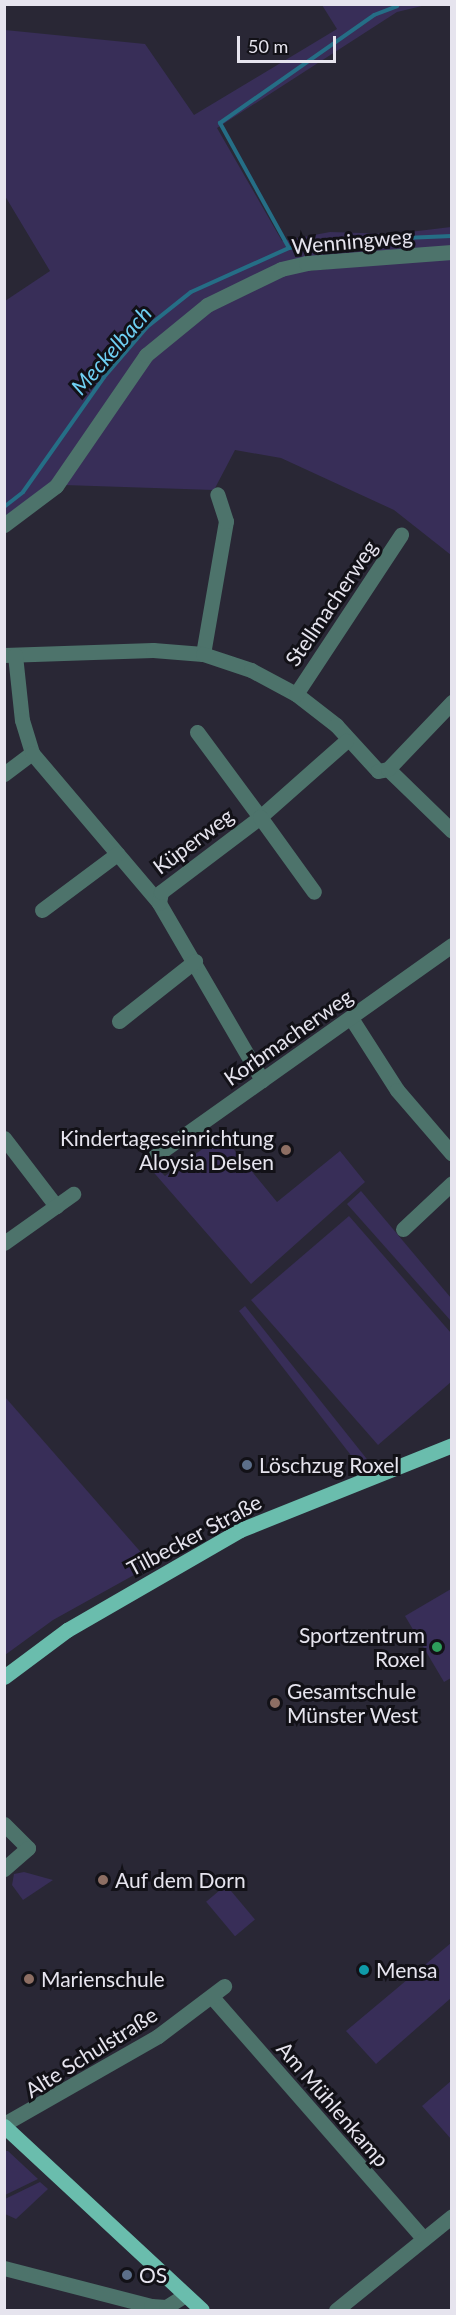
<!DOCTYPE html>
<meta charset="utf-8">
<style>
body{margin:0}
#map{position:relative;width:456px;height:2315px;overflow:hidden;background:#292735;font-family:Lato,sans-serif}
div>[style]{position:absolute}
.green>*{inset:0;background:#382e58;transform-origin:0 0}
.stream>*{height:4px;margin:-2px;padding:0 2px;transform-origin:2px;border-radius:2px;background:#256e86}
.minor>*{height:15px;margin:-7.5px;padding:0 7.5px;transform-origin:7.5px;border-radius:7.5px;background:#4d736b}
.major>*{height:15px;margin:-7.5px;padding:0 7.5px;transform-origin:7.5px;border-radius:7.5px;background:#6abdad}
.dots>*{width:16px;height:16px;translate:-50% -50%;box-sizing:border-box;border:3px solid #121117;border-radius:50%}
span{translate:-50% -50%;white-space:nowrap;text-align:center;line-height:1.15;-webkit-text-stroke:6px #121117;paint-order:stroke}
.street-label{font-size:21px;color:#e6e4ee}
.poi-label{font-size:21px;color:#e6e4ee}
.right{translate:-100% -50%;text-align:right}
.left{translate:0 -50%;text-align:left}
.water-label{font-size:22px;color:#6fd0f3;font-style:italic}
.frame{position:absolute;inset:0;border:6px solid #e6e4ee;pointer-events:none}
.scale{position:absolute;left:237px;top:36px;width:99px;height:27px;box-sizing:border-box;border:3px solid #e6e4ee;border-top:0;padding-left:8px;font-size:18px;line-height:21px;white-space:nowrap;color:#e6e4ee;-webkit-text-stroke:4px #121117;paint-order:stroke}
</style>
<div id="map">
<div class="green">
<div style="clip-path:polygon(322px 5px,426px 5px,397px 12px,217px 128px,282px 241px,330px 232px,393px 234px,451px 227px,451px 248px,338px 255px,205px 300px,143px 351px,50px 484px,5px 518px,5px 301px,50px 271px,5px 196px,5px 30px,145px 44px,194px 115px,337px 29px)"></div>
<div style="clip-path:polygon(451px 258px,451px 555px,394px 510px,281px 458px,235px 450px,214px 490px,64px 485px,139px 371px,210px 309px,283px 273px)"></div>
<div style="clip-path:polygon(222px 1135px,277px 1202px,340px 1151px,365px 1182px,251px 1284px,149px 1167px,153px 1164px,165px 1176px)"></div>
<div style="clip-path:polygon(361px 1191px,451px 1298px,451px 1321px,347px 1204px)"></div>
<div style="clip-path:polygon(349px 1216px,451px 1333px,451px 1382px,378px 1445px,251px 1300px)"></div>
<div style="clip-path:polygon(245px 1306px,370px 1463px,360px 1467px,239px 1311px)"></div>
<div style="clip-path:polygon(5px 1397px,152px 1565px,53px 1620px,5px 1655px)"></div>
<div style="clip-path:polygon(451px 1589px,451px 1678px,444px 1682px,405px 1616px)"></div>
<div style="clip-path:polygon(24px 1872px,53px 1880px,23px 1900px,12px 1885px,14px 1874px)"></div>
<div style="left:226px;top:1885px;width:45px;height:26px;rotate:50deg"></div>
<div style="clip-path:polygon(451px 1943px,451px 1998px,376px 2064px,346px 2031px)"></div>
<div style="clip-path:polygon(451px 2081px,451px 2139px,422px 2106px)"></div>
<div style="clip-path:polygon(5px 2151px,8px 2151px,38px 2179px,5px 2195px)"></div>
<div style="clip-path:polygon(40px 2182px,48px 2189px,16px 2219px,5px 2214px,5px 2199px)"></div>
</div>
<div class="stream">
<div style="left:289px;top:248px;width:143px;rotate:-118.9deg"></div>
<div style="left:220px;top:123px;width:188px;rotate:-35deg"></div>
<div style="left:374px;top:15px;width:25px;rotate:-21deg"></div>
<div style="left:4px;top:507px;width:24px;rotate:-38deg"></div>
<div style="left:23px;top:492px;width:141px;rotate:-54.8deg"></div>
<div style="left:104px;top:377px;width:66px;rotate:-49.3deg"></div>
<div style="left:147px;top:327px;width:56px;rotate:-38.5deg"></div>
<div style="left:191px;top:292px;width:107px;rotate:-24.2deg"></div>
<div style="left:289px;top:248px;width:44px;rotate:-9.2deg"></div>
<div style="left:332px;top:241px;width:120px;rotate:-2.4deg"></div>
</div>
<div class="minor">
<div style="left:4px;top:525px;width:65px;rotate:-36.9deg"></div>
<div style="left:56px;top:486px;width:159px;rotate:-55.5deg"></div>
<div style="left:146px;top:355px;width:79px;rotate:-39.3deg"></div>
<div style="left:207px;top:305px;width:82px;rotate:-25.9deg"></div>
<div style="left:281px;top:269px;width:26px;rotate:-13deg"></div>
<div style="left:306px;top:263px;width:146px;rotate:-4.3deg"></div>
<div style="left:203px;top:654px;width:135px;rotate:-80.2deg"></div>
<div style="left:226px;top:521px;width:28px;rotate:-108deg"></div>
<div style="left:4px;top:655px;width:149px;rotate:-1.9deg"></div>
<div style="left:153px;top:650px;width:50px;rotate:4.6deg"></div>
<div style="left:203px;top:654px;width:51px;rotate:18.4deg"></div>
<div style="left:251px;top:670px;width:51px;rotate:28.1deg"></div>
<div style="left:296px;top:694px;width:51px;rotate:37.8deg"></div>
<div style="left:336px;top:725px;width:62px;rotate:47.6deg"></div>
<div style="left:378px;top:771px;width:10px;rotate:-11deg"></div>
<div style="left:388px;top:769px;width:89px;rotate:44.1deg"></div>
<div style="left:15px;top:655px;width:65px;rotate:83.9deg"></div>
<div style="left:22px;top:720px;width:34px;rotate:73deg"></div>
<div style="left:296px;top:694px;width:191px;rotate:-56.6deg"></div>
<div style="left:197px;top:732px;width:106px;rotate:53.5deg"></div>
<div style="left:260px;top:817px;width:115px;rotate:-41.5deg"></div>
<div style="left:388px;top:769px;width:93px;rotate:-46.3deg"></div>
<div style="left:4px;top:774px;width:35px;rotate:-37deg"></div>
<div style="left:32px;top:753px;width:197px;rotate:49.7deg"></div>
<div style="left:159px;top:903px;width:205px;rotate:59.8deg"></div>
<div style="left:159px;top:903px;width:11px;rotate:-80deg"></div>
<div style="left:161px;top:892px;width:124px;rotate:-37.1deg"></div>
<div style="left:260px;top:817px;width:92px;rotate:54.2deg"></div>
<div style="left:42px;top:910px;width:94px;rotate:-36.7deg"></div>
<div style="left:351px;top:1018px;width:85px;rotate:57.4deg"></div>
<div style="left:397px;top:1090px;width:84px;rotate:49.3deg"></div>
<div style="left:119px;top:1021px;width:97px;rotate:-38.3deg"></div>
<div style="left:4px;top:1138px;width:86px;rotate:52.6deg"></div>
<div style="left:148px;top:1161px;width:373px;rotate:-35.4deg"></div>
<div style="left:403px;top:1229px;width:67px;rotate:-43.2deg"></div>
<div style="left:4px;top:1243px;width:85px;rotate:-35.4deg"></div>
<div style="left:4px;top:1824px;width:34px;rotate:45deg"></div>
<div style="left:28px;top:1848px;width:32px;rotate:139deg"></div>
<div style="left:212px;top:1997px;width:319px;rotate:48.8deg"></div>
<div style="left:4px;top:2124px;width:177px;rotate:-29.7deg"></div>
<div style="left:158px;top:2036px;width:83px;rotate:-37.1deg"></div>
<div style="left:4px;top:2268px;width:152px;rotate:14.5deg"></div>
<div style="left:151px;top:2306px;width:15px;rotate:4deg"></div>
<div style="left:166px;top:2307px;width:22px;rotate:-32deg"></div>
<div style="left:336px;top:2310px;width:149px;rotate:-39deg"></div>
</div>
<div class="major">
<div style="left:4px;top:1677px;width:79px;rotate:-36.7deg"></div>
<div style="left:67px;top:1630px;width:200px;rotate:-30deg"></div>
<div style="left:240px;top:1530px;width:228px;rotate:-21.8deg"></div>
<div style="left:4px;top:2126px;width:270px;rotate:42.9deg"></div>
</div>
<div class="dots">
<div style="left:286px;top:1150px;background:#8d6e63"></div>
<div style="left:247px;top:1465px;background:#5c6f8a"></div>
<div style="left:437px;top:1647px;background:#2e9e5b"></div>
<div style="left:275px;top:1703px;background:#8d6e63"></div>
<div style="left:103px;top:1880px;background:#8d6e63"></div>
<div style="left:364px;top:1970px;background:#0f9aa8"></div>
<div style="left:29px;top:1979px;background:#8d6e63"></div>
<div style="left:127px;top:2275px;background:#5c6f8a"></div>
</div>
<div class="street-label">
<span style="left:352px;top:241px;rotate:-5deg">Wenningweg</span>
<span style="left:331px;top:603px;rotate:-56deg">Stellmacherweg</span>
<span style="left:193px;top:841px;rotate:-37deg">Küperweg</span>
<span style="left:288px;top:1037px;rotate:-35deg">Korbmacherweg</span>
<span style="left:194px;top:1535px;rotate:-28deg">Tilbecker Straße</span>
<span style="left:91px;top:2052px;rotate:-32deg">Alte Schulstraße</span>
<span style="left:333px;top:2104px;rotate:49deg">Am Mühlenkamp</span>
</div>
<div class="poi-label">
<span class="right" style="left:274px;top:1150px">Kindertageseinrichtung<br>Aloysia Delsen</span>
<span class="left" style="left:259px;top:1465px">Löschzug Roxel</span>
<span class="right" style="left:425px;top:1647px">Sportzentrum<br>Roxel</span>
<span class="left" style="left:287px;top:1703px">Gesamtschule<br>Münster West</span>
<span class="left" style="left:115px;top:1880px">Auf dem Dorn</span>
<span class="left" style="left:376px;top:1970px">Mensa</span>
<span class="left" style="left:41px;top:1979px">Marienschule</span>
<span class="left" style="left:139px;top:2275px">OS</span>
</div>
<div class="water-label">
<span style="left:111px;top:350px;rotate:-49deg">Meckelbach</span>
</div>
<div class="frame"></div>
<div class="scale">50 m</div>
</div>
